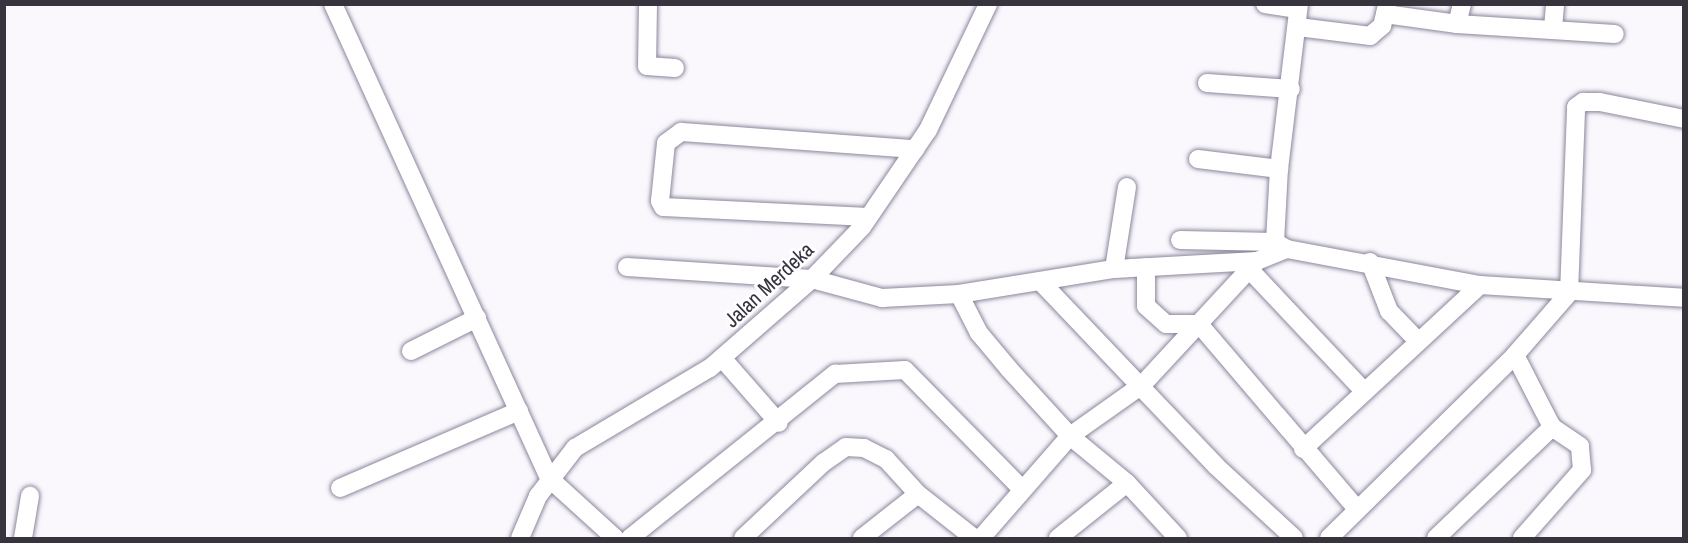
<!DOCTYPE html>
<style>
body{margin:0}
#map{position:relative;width:1688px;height:543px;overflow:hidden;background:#faf8fd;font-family:"Archivo Narrow",sans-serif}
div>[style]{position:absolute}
.roads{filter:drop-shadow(0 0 2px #8c869c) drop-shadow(0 0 2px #8c869c)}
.minor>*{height:18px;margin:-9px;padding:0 9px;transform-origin:9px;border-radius:9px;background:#fff}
span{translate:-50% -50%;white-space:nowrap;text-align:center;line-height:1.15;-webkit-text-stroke:5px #fff;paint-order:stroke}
.street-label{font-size:21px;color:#37343e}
.frame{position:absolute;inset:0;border:6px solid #37343e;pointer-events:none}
</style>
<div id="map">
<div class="roads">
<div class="minor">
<div style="left:333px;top:4px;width:521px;rotate:65.5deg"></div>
<div style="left:549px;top:478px;width:89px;rotate:42.3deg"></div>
<div style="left:648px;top:4px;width:62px;rotate:90.9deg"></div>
<div style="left:647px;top:66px;width:28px;rotate:4deg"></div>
<div style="left:1265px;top:4px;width:33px;rotate:9deg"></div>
<div style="left:1387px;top:4px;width:10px;rotate:101deg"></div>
<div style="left:1385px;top:14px;width:73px;rotate:7.9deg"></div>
<div style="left:1457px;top:24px;width:158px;rotate:3.6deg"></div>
<div style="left:1457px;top:24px;width:21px;rotate:-76deg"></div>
<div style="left:1298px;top:27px;width:73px;rotate:7.1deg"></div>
<div style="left:1370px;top:36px;width:16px;rotate:-40deg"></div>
<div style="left:1382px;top:26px;width:12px;rotate:-76deg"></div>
<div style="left:1553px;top:28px;width:24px;rotate:-85deg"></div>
<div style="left:1207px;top:83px;width:84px;rotate:4.1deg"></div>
<div style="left:1198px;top:159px;width:82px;rotate:7deg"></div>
<div style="left:868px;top:217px;width:205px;rotate:-177.2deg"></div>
<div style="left:663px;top:207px;width:7px;rotate:-117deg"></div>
<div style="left:660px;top:201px;width:58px;rotate:-84.1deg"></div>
<div style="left:666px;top:143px;width:19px;rotate:-36deg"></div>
<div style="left:681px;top:132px;width:235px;rotate:4.2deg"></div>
<div style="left:1180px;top:240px;width:95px;rotate:1.2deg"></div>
<div style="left:1287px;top:249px;width:14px;rotate:-150deg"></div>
<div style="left:1275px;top:242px;width:73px;rotate:-86.9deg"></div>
<div style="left:1279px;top:169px;width:166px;rotate:-83.1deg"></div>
<div style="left:1370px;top:262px;width:53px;rotate:68.8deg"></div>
<div style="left:1389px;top:311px;width:42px;rotate:46deg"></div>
<div style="left:627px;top:267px;width:185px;rotate:3.7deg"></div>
<div style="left:812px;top:279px;width:73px;rotate:15.2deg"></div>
<div style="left:882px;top:298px;width:77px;rotate:-3deg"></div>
<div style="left:959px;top:294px;width:157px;rotate:-9.2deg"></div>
<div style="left:1114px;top:269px;width:143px;rotate:-3.2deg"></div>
<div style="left:1257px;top:261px;width:32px;rotate:-22deg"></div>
<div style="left:1287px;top:249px;width:196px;rotate:10.6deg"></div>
<div style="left:1480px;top:285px;width:204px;rotate:3.6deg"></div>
<div style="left:1146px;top:267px;width:39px;rotate:90deg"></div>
<div style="left:1146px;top:306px;width:27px;rotate:42deg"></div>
<div style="left:1166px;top:324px;width:33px"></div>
<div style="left:1199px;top:324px;width:243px;rotate:49.5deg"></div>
<div style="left:1114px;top:269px;width:83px;rotate:-81deg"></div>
<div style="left:1249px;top:269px;width:166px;rotate:46.7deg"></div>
<div style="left:1041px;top:282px;width:254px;rotate:46.4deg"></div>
<div style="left:1216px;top:466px;width:106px;rotate:42.7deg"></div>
<div style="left:959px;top:294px;width:44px;rotate:62.9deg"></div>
<div style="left:979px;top:333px;width:47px;rotate:50.2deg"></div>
<div style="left:1009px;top:369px;width:91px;rotate:47.7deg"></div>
<div style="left:1070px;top:436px;width:74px;rotate:39.5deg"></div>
<div style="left:1127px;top:483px;width:75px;rotate:47.2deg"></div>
<div style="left:411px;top:351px;width:74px;rotate:-26.6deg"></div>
<div style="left:722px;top:358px;width:86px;rotate:48.8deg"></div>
<div style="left:1303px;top:449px;width:241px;rotate:-42.8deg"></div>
<div style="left:340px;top:488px;width:195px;rotate:-23.3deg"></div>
<div style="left:23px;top:538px;width:43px;rotate:-80.5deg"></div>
<div style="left:520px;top:538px;width:46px;rotate:-66.8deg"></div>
<div style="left:538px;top:496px;width:61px;rotate:-52.4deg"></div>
<div style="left:575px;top:448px;width:157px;rotate:-30.7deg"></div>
<div style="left:710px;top:368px;width:135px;rotate:-41.1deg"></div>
<div style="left:812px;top:279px;width:72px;rotate:-46.1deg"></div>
<div style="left:862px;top:227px;width:117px;rotate:-55.8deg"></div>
<div style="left:928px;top:130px;width:140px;rotate:-64.5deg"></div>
<div style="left:630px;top:538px;width:263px;rotate:-38.7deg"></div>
<div style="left:835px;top:374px;width:70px;rotate:-3.3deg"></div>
<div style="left:905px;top:370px;width:168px;rotate:45.5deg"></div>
<div style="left:743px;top:538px;width:110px;rotate:-43.2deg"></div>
<div style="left:823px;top:463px;width:28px;rotate:-35deg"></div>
<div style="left:846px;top:447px;width:18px;rotate:3deg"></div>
<div style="left:864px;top:448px;width:25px;rotate:27deg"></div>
<div style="left:886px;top:459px;width:47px;rotate:47.6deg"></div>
<div style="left:862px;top:538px;width:71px;rotate:-38.2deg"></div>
<div style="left:918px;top:494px;width:71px;rotate:38.2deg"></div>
<div style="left:981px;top:538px;width:135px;rotate:-48.9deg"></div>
<div style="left:1070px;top:436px;width:88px;rotate:-35.3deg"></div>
<div style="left:1142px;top:385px;width:169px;rotate:-47.2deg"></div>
<div style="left:1058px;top:538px;width:88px;rotate:-38.6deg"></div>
<div style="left:1329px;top:538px;width:261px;rotate:-44.5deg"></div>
<div style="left:1515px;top:355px;width:82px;rotate:-48.9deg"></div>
<div style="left:1569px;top:293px;width:186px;rotate:-87.8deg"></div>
<div style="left:1576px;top:107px;width:9px;rotate:-36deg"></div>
<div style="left:1583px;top:102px;width:17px"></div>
<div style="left:1600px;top:102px;width:86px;rotate:11.4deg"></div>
<div style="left:1436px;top:538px;width:161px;rotate:-43.7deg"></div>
<div style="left:1552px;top:427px;width:81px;rotate:-117.2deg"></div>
<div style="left:1522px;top:538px;width:91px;rotate:-48.6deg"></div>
<div style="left:1582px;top:470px;width:24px;rotate:-95deg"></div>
<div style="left:1580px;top:446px;width:34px;rotate:-146deg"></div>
</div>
</div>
<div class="street-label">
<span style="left:769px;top:285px;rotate:-43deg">Jalan Merdeka</span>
</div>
<div class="frame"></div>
</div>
